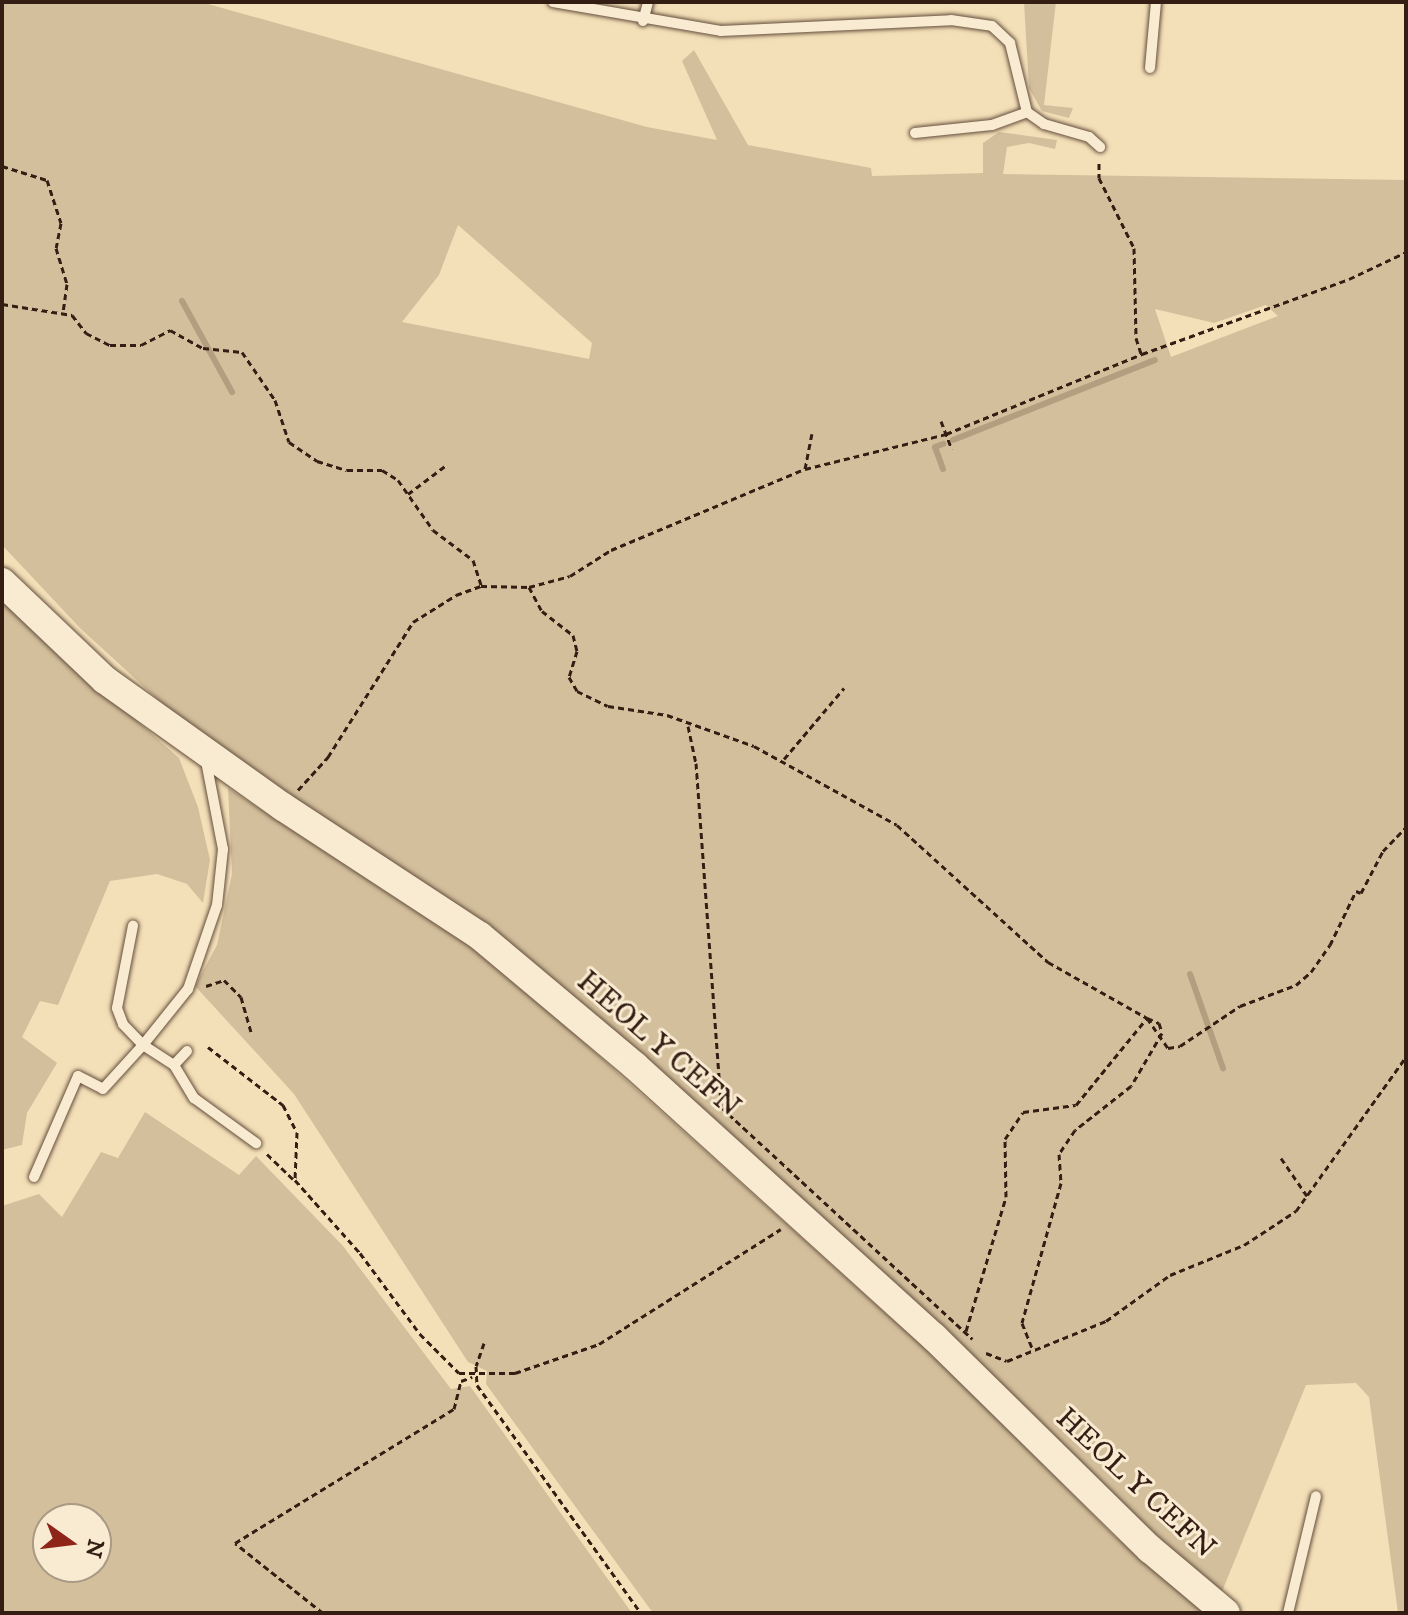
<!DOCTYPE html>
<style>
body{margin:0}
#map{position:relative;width:1408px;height:1615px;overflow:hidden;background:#f4e0b8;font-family:"IM FELL DW Pica",serif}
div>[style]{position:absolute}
.green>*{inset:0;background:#d3bf9c}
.stream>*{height:6px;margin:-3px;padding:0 3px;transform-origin:3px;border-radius:3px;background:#b39e80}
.path>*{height:3px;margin-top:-1.5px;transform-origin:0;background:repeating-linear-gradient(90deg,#341e14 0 6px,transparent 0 10px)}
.roads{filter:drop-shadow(0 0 2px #644e3d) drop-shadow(0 0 2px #644e3d)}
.lane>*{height:10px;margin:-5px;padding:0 5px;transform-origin:5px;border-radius:5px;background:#f8ebd1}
.secondary>*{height:28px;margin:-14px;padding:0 14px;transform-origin:14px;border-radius:14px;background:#f8ebd1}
span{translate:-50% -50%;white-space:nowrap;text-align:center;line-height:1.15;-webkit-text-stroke:6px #f8ebd1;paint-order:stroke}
.street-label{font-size:30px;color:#341e14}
.frame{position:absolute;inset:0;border:4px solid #341e14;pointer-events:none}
.north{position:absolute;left:32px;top:1503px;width:80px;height:80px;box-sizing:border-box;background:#f8ebd1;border:2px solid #aa9985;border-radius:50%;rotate:104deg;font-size:22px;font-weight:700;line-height:32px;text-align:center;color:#341e14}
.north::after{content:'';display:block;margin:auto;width:28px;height:36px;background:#8f2418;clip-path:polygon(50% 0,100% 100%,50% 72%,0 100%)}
</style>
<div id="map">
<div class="green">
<div style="clip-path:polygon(evenodd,2px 2px,201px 2px,647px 127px,717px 140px,682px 61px,694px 50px,748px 145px,871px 168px,872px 176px,983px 173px,983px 143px,999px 132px,1057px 140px,1055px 149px,1029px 143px,1007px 147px,1003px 174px,1406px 180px,1406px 1613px,1398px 1613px,1369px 1397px,1356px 1383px,1306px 1385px,1221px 1594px,492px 930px,190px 729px,80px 628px,2px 545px,2px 2px,458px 225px,592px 343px,589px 359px,402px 322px,439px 275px,458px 225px,2px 2px,1266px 305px,1278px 316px,1171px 357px,1155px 309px,1214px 323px,1266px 305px)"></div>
<div style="clip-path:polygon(1024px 2px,1056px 2px,1044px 105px,1073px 108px,1069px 118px,1042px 111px,1029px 88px)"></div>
<div style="clip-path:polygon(2px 601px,179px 758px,198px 807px,210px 860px,203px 903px,187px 884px,157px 874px,110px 881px,58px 1005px,40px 1001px,22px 1037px,57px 1063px,27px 1113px,22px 1145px,2px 1150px)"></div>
<div style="clip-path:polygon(228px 788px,494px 962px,949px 1370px,1111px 1533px,1206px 1613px,653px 1613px,486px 1384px,487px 1371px,468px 1362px,294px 1094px,195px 986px,217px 945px,232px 874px)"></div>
<div style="clip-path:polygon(evenodd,145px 1112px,239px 1175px,256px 1156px,343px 1246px,451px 1389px,470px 1386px,632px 1613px,2px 1613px,2px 1206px,39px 1194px,62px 1217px,101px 1152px,118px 1158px,145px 1112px,48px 1519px,96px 1519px,96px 1567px,48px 1567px,48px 1519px)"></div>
</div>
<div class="stream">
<div style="left:182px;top:301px;width:104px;rotate:61.2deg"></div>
<div style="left:953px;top:440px;width:217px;rotate:-21.6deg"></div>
<div style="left:943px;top:469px;width:23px;rotate:-110deg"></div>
<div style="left:935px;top:447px;width:9px;rotate:-21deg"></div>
<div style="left:1190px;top:974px;width:100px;rotate:70.7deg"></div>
</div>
<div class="path">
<div style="left:1099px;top:163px;width:15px;rotate:90deg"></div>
<div style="left:1099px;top:178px;width:78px;rotate:63.4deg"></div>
<div style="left:1134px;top:248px;width:90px;rotate:88.7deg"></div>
<div style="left:1136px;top:338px;width:16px;rotate:72deg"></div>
<div style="left:2px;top:166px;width:47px;rotate:17.3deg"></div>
<div style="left:47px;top:180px;width:45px;rotate:72deg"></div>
<div style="left:61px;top:223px;width:25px;rotate:101deg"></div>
<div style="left:56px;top:248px;width:38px;rotate:73deg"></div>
<div style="left:67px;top:284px;width:30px;rotate:98deg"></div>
<div style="left:2px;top:304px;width:71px;rotate:8.9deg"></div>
<div style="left:72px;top:315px;width:23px;rotate:52deg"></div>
<div style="left:86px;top:333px;width:27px;rotate:27deg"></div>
<div style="left:110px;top:345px;width:31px"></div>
<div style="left:141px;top:345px;width:33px;rotate:-27deg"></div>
<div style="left:170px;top:330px;width:38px;rotate:29deg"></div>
<div style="left:203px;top:348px;width:39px;rotate:6deg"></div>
<div style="left:242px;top:352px;width:58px;rotate:55.5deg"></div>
<div style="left:275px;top:400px;width:44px;rotate:71.6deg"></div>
<div style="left:289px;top:442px;width:34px;rotate:34deg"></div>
<div style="left:317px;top:461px;width:31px;rotate:17deg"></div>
<div style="left:347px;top:470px;width:35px"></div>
<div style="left:382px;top:470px;width:19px;rotate:32deg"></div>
<div style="left:398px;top:480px;width:61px;rotate:55deg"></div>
<div style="left:433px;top:530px;width:50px;rotate:36.9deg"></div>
<div style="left:473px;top:560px;width:26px;rotate:72deg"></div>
<div style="left:941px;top:421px;width:30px;rotate:69deg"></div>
<div style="left:805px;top:469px;width:36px;rotate:-79deg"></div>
<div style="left:408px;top:494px;width:46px;rotate:-37.1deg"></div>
<div style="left:529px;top:587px;width:27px;rotate:62deg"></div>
<div style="left:542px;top:611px;width:39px;rotate:38deg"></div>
<div style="left:573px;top:635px;width:16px;rotate:76deg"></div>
<div style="left:577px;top:651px;width:27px;rotate:107deg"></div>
<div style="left:569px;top:677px;width:16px;rotate:60deg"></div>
<div style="left:577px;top:691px;width:34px;rotate:26deg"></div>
<div style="left:608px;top:706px;width:60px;rotate:8.7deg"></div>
<div style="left:667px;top:715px;width:92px;rotate:19.6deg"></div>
<div style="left:754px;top:746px;width:163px;rotate:28.9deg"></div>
<div style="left:897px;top:825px;width:204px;rotate:42.2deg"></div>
<div style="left:1048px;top:962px;width:114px;rotate:29.5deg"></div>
<div style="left:1147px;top:1018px;width:37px;rotate:55deg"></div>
<div style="left:1168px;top:1048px;width:12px;rotate:-9deg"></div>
<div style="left:1180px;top:1046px;width:72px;rotate:-33.7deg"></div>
<div style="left:1240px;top:1006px;width:60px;rotate:-20.6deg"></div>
<div style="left:1296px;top:985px;width:20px;rotate:-41deg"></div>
<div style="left:1311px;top:972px;width:33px;rotate:-55deg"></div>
<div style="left:1330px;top:945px;width:60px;rotate:-64.3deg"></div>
<div style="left:1356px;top:891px;width:5px;rotate:22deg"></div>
<div style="left:1361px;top:893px;width:47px;rotate:-62.4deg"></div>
<div style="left:1383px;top:851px;width:33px;rotate:-46deg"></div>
<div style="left:688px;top:726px;width:38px;rotate:78deg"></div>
<div style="left:696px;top:763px;width:345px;rotate:85.8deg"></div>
<div style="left:721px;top:1107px;width:342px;rotate:42.7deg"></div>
<div style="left:784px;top:759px;width:93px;rotate:-49.8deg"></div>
<div style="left:298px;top:790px;width:45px;rotate:-47.7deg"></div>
<div style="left:328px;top:757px;width:160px;rotate:-57.8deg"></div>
<div style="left:413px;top:622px;width:51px;rotate:-32.1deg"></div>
<div style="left:456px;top:595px;width:27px;rotate:-20deg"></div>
<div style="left:481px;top:586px;width:48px;rotate:1.2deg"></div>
<div style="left:529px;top:587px;width:42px;rotate:-15deg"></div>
<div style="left:570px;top:576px;width:49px;rotate:-32.4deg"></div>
<div style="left:611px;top:550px;width:210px;rotate:-22.7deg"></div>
<div style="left:805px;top:469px;width:145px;rotate:-13.9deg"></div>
<div style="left:946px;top:434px;width:212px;rotate:-22.2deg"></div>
<div style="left:1142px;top:354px;width:220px;rotate:-19.9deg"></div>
<div style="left:1349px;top:279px;width:63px;rotate:-25.3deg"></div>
<div style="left:206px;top:986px;width:19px;rotate:-18deg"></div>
<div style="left:224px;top:980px;width:24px;rotate:45deg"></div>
<div style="left:241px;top:997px;width:36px;rotate:74deg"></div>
<div style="left:208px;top:1047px;width:95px;rotate:37.7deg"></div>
<div style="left:283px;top:1105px;width:30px;rotate:63deg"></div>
<div style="left:297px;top:1132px;width:48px;rotate:92.4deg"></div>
<div style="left:295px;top:1180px;width:98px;rotate:48.3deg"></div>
<div style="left:360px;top:1253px;width:101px;rotate:53.5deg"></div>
<div style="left:420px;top:1334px;width:55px;rotate:45deg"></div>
<div style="left:459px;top:1373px;width:56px"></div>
<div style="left:515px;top:1373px;width:89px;rotate:-19deg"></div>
<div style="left:599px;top:1344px;width:215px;rotate:-32.3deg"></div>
<div style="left:267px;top:1154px;width:36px;rotate:44deg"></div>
<div style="left:1281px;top:1158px;width:46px;rotate:55.6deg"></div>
<div style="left:966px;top:1331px;width:140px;rotate:-73.4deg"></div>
<div style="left:1006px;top:1197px;width:58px;rotate:-91deg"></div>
<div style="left:1005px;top:1139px;width:32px;rotate:-56deg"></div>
<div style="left:1023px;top:1112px;width:53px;rotate:-7.5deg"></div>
<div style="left:1076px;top:1105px;width:112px;rotate:-50.8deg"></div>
<div style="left:1147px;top:1018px;width:13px;rotate:23deg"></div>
<div style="left:1159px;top:1023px;width:10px;rotate:73deg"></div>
<div style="left:1162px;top:1033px;width:61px;rotate:120.3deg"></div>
<div style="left:1131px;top:1086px;width:71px;rotate:141.8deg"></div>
<div style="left:1075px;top:1130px;width:29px;rotate:124deg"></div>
<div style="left:1059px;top:1154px;width:29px;rotate:86deg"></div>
<div style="left:1061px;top:1183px;width:145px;rotate:105.6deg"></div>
<div style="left:1022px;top:1323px;width:27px;rotate:68deg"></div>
<div style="left:484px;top:1343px;width:24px;rotate:109deg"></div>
<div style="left:476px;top:1366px;width:19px;rotate:87deg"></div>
<div style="left:477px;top:1385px;width:281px;rotate:54.3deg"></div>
<div style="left:986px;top:1353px;width:22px;rotate:21deg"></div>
<div style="left:1007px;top:1361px;width:107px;rotate:-22deg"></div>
<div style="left:1106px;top:1321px;width:79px;rotate:-35.7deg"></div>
<div style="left:1170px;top:1275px;width:80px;rotate:-22.1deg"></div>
<div style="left:1244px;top:1245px;width:62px;rotate:-33.2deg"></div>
<div style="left:1296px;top:1211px;width:189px;rotate:-54.5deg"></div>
<div style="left:323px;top:1613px;width:112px;rotate:-141.5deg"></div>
<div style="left:235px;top:1543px;width:257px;rotate:-31.5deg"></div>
<div style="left:454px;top:1409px;width:29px;rotate:-76deg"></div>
<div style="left:461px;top:1381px;width:12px;rotate:-20deg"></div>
</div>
<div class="roads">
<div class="lane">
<div style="left:553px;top:2px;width:170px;rotate:9.8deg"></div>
<div style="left:721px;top:31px;width:230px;rotate:-2.7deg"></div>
<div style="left:951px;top:20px;width:41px;rotate:8.3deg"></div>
<div style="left:992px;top:26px;width:25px;rotate:43deg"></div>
<div style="left:1010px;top:43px;width:71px;rotate:76.2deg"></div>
<div style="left:1027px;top:112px;width:21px;rotate:35deg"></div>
<div style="left:1044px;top:124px;width:47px;rotate:16.1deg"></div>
<div style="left:1089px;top:137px;width:15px;rotate:42deg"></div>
<div style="left:643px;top:21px;width:20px;rotate:-75deg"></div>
<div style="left:1150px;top:68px;width:66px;rotate:-84.8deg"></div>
<div style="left:915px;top:133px;width:77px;rotate:-5.9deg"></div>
<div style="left:992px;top:125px;width:37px;rotate:-20deg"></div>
<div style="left:206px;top:761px;width:90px;rotate:79.1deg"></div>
<div style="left:223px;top:849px;width:56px;rotate:96.1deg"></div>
<div style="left:217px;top:905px;width:89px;rotate:109deg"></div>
<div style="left:188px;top:989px;width:72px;rotate:128.8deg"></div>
<div style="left:143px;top:1045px;width:37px;rotate:33deg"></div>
<div style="left:174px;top:1065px;width:39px;rotate:59deg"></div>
<div style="left:194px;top:1098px;width:77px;rotate:36deg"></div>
<div style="left:174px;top:1065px;width:19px;rotate:-47deg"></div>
<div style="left:34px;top:1177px;width:110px;rotate:-66.5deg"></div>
<div style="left:78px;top:1076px;width:28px;rotate:27deg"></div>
<div style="left:103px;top:1089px;width:59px;rotate:-47.7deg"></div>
<div style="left:143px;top:1045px;width:29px;rotate:-134deg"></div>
<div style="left:123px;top:1024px;width:17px;rotate:-111deg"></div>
<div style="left:117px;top:1008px;width:84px;rotate:-79deg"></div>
<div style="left:1288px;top:1613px;width:120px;rotate:-76.5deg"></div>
</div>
<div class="secondary">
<div style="left:2px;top:582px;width:142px;rotate:43.6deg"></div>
<div style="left:105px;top:680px;width:219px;rotate:35.5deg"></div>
<div style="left:283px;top:807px;width:235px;rotate:33.2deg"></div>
<div style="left:480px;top:936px;width:202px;rotate:40deg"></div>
<div style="left:635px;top:1066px;width:404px;rotate:42.2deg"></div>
<div style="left:934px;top:1337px;width:303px;rotate:44.5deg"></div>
<div style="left:1150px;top:1549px;width:99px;rotate:40.1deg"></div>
</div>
</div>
<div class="street-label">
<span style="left:658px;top:1045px;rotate:41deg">HEOL Y CEFN</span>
<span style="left:1135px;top:1484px;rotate:43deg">HEOL Y CEFN</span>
</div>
<div class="frame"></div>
<div class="north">N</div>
</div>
